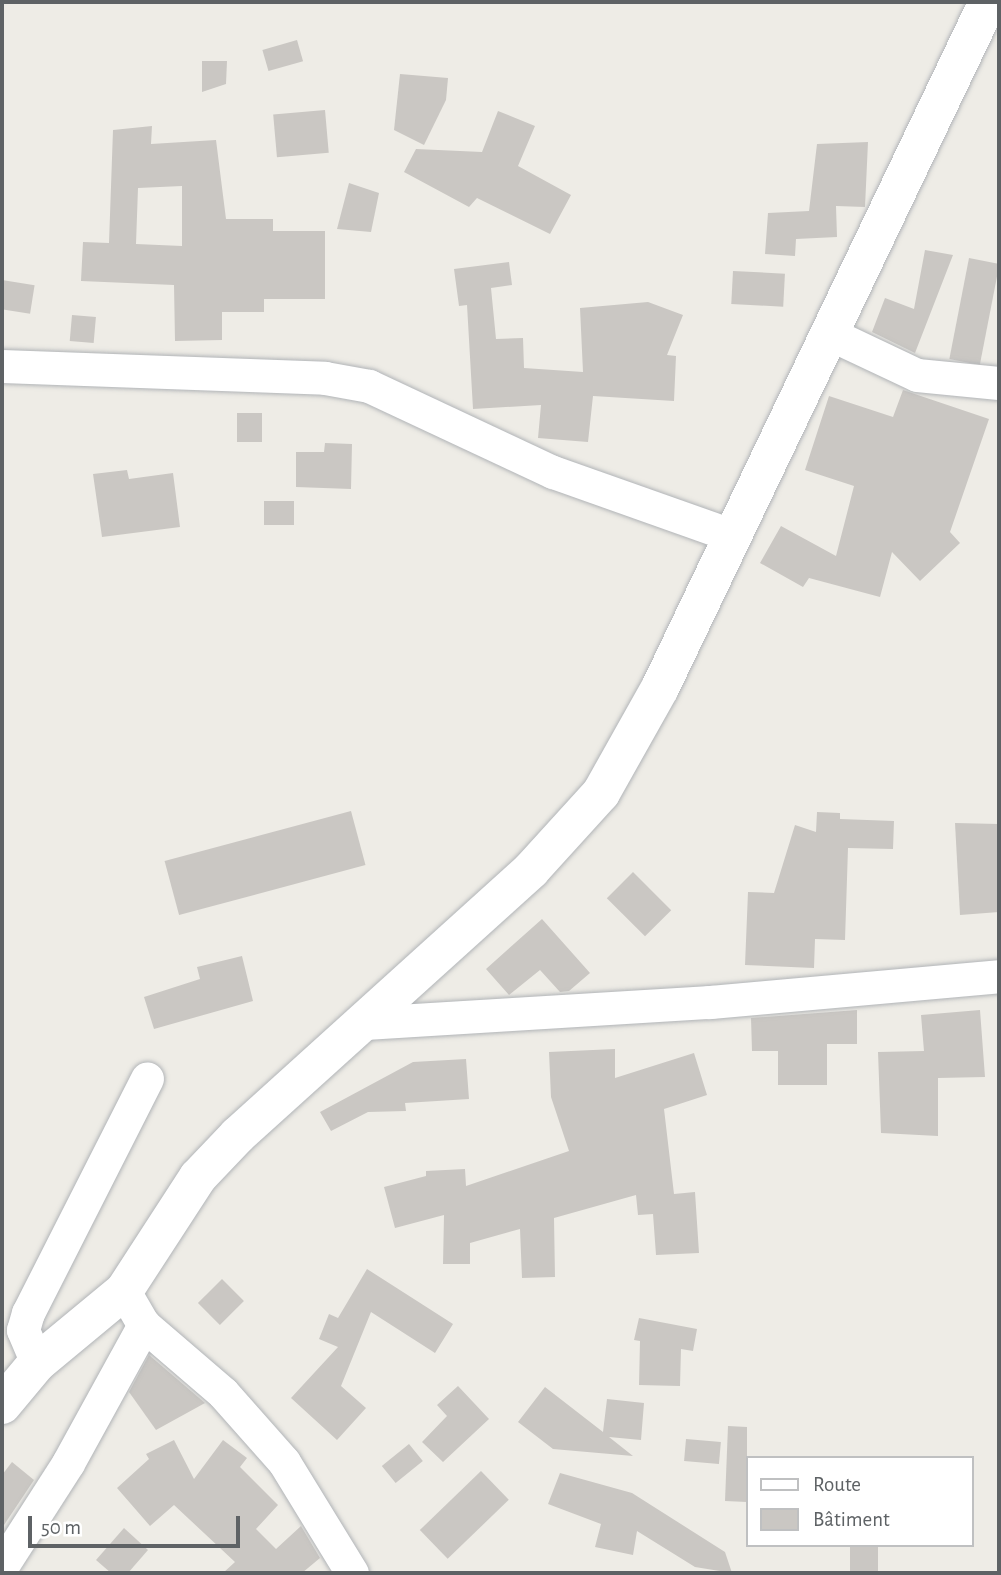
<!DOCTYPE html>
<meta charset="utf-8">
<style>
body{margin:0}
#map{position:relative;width:1001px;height:1575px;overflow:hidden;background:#eeece6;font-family:"Alegreya Sans",sans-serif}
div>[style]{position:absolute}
.building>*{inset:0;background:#cac7c3;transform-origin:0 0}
.roads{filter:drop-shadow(0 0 2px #b1b4b7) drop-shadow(0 0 2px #b1b4b7)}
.minor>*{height:33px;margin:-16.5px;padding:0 16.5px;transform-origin:16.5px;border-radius:16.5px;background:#fff}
.tertiary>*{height:38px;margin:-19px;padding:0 19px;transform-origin:19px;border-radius:19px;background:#fff}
span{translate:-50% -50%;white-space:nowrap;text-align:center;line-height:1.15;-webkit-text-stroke:5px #fff;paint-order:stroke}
.frame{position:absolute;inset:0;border:4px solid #5e6265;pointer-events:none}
.legend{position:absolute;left:746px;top:1456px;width:228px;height:91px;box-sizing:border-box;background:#fff;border:2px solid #bfc0c1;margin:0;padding:9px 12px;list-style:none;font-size:21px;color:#5e6265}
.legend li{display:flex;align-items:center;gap:14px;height:35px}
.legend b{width:35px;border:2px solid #bfc0c1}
.scale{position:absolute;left:28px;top:1516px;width:212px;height:32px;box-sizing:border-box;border:4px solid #5e6265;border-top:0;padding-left:9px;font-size:21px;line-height:24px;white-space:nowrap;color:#5e6265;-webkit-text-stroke:5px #fff;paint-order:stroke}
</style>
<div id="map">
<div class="building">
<div style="left:297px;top:40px;width:22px;height:36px;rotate:74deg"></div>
<div style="clip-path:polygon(202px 61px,227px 61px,226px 84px,202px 92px)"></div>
<div style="clip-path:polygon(400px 74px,448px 78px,446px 100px,424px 145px,394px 130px)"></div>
<div style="left:325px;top:110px;width:43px;height:52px;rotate:85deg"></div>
<div style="clip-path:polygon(498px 111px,535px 126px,518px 166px,571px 195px,550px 234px,477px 198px,469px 207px,404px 172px,416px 149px,482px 152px)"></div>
<div style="clip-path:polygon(evenodd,152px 126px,151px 144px,216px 140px,226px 219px,273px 219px,273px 231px,325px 231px,325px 299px,264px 299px,264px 312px,222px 312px,222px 340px,175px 341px,174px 285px,81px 281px,83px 242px,109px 243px,113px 130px,152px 126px,182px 186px,182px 246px,136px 244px,138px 188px,182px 186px)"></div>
<div style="clip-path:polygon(868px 142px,865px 207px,836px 206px,837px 237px,796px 239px,795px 256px,765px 254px,768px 213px,809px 211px,817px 144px)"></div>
<div style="clip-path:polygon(349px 183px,379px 193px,371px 232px,337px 229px)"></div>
<div style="clip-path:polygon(925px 250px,953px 255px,915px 353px,872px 332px,885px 298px,914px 309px)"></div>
<div style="left:969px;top:258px;width:31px;height:103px;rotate:11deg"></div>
<div style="clip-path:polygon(509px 262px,512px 285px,491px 288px,496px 339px,523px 338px,524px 368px,583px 372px,580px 308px,648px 302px,683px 315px,667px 355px,676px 356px,674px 401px,593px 396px,588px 442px,538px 438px,541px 405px,473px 409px,467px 305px,459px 306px,454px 269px)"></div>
<div style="left:733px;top:271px;width:52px;height:33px;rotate:3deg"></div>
<div style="left:2px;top:280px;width:33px;height:29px;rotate:9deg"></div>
<div style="left:72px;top:315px;width:24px;height:26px;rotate:5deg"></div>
<div style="clip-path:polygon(903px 390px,989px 419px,950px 532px,960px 543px,920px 581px,892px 552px,880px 597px,809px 578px,803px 587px,760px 563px,781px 526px,836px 556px,854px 486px,805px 470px,829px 396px,893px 417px)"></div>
<div style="left:237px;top:413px;width:25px;height:29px"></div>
<div style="clip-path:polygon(325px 443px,352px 444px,351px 489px,296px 487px,296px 452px,324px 452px)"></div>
<div style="clip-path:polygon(127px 470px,129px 479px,173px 473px,180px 527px,102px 537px,93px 474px)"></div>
<div style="left:264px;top:501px;width:30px;height:24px"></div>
<div style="left:351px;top:811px;width:56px;height:193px;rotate:75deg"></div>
<div style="clip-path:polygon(817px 812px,840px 813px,840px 819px,894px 821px,893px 849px,848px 848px,845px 940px,815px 939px,814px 968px,745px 965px,748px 892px,774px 893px,795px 825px,816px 832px)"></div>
<div style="clip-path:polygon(955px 823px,999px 824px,999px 912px,960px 915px)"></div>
<div style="left:633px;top:872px;width:54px;height:37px;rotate:45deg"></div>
<div style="clip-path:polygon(542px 919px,590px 973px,569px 991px,560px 992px,540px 970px,509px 995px,486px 969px)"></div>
<div style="clip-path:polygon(242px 956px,253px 1001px,154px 1029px,144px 997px,200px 979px,197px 967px)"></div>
<div style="clip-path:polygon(857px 1010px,857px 1044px,827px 1044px,827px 1085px,778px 1085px,778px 1051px,752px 1051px,751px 1018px)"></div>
<div style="clip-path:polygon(980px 1010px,985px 1077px,938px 1078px,938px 1136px,881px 1133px,878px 1052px,924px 1051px,921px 1015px)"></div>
<div style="clip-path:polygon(615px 1049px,615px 1078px,694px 1053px,707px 1095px,664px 1109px,674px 1194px,695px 1192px,699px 1253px,656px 1255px,653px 1214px,638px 1215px,636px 1195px,554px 1218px,555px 1277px,522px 1278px,520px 1229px,470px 1243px,470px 1264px,443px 1264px,444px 1215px,395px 1228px,384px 1187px,426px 1176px,426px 1171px,465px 1169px,466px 1186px,569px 1151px,551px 1097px,549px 1052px)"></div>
<div style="clip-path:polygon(466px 1059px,469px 1099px,405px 1103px,406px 1111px,368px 1112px,331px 1131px,320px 1112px,413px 1062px)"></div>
<div style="clip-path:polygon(367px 1269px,453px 1324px,435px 1353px,371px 1312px,341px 1386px,366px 1408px,337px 1440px,291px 1398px,338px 1347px,319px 1339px,329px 1314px,338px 1318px)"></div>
<div style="left:222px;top:1279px;width:31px;height:34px;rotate:45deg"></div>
<div style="clip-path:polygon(639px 1318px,697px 1329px,693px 1351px,681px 1349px,680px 1386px,639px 1385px,640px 1341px,634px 1340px)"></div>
<div style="clip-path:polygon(149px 1355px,205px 1403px,156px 1430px,129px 1392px)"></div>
<div style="clip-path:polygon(458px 1386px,489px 1419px,443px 1462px,422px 1442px,447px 1416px,437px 1405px)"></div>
<div style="clip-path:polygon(545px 1387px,603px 1432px,607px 1399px,644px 1403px,641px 1440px,609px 1437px,633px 1456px,553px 1449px,518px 1422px)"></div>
<div style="clip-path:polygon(728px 1426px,747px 1427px,747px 1502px,725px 1501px)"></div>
<div style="left:686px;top:1439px;width:35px;height:22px;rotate:5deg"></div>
<div style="clip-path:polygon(174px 1440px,194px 1479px,223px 1440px,247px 1458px,240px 1467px,278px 1505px,256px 1529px,276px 1549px,301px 1526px,320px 1558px,302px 1573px,223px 1573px,235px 1562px,174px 1505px,150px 1526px,117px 1488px,149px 1459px,146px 1454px)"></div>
<div style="left:409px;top:1444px;width:22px;height:35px;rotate:51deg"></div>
<div style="clip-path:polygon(12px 1462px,34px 1480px,2px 1528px,2px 1475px)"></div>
<div style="left:481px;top:1471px;width:40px;height:85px;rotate:46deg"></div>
<div style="clip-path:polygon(560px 1473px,632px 1493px,725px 1552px,732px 1573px,695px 1567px,637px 1531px,633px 1555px,595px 1547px,601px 1524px,548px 1504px)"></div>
<div style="clip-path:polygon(124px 1528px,148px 1550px,128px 1573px,111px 1573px,96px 1560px)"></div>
<div style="left:850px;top:1545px;width:28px;height:28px"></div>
</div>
<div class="roads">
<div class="minor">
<div style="left:828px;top:333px;width:98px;rotate:25.3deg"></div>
<div style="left:917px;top:375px;width:82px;rotate:5.6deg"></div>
<div style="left:2px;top:366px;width:323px;rotate:2.1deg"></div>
<div style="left:325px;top:378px;width:45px;rotate:10.3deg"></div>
<div style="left:369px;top:386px;width:203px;rotate:25.1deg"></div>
<div style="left:553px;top:472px;width:192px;rotate:19.5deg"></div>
<div style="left:365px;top:1023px;width:346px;rotate:-3.5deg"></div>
<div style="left:710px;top:1002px;width:290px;rotate:-5.1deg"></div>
<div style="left:124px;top:1291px;width:39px;rotate:60deg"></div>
<div style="left:144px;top:1325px;width:104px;rotate:40.7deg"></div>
<div style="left:223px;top:1393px;width:92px;rotate:48.5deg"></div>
<div style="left:284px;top:1462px;width:130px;rotate:58.5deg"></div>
<div style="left:37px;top:1363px;width:36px;rotate:-113deg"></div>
<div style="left:23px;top:1330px;width:18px;rotate:-74deg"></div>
<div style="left:28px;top:1313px;width:263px;rotate:-63.1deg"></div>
<div style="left:2px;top:1566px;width:122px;rotate:-57.3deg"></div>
<div style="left:68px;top:1463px;width:158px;rotate:-61.2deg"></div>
</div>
<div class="tertiary">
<div style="left:2px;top:1405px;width:55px;rotate:-50.2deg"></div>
<div style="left:37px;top:1363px;width:113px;rotate:-39.6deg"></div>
<div style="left:124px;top:1291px;width:136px;rotate:-57deg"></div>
<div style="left:198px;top:1177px;width:58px;rotate:-46.4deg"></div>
<div style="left:238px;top:1135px;width:395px;rotate:-42.1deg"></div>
<div style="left:531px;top:870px;width:104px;rotate:-47.7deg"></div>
<div style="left:601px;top:793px;width:120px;rotate:-60.7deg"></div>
<div style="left:660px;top:688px;width:760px;rotate:-64.45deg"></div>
</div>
</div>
<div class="frame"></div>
<ul class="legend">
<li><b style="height:9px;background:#fff"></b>Route</li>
<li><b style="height:19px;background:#cac7c3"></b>Bâtiment</li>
</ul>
<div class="scale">50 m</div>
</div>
